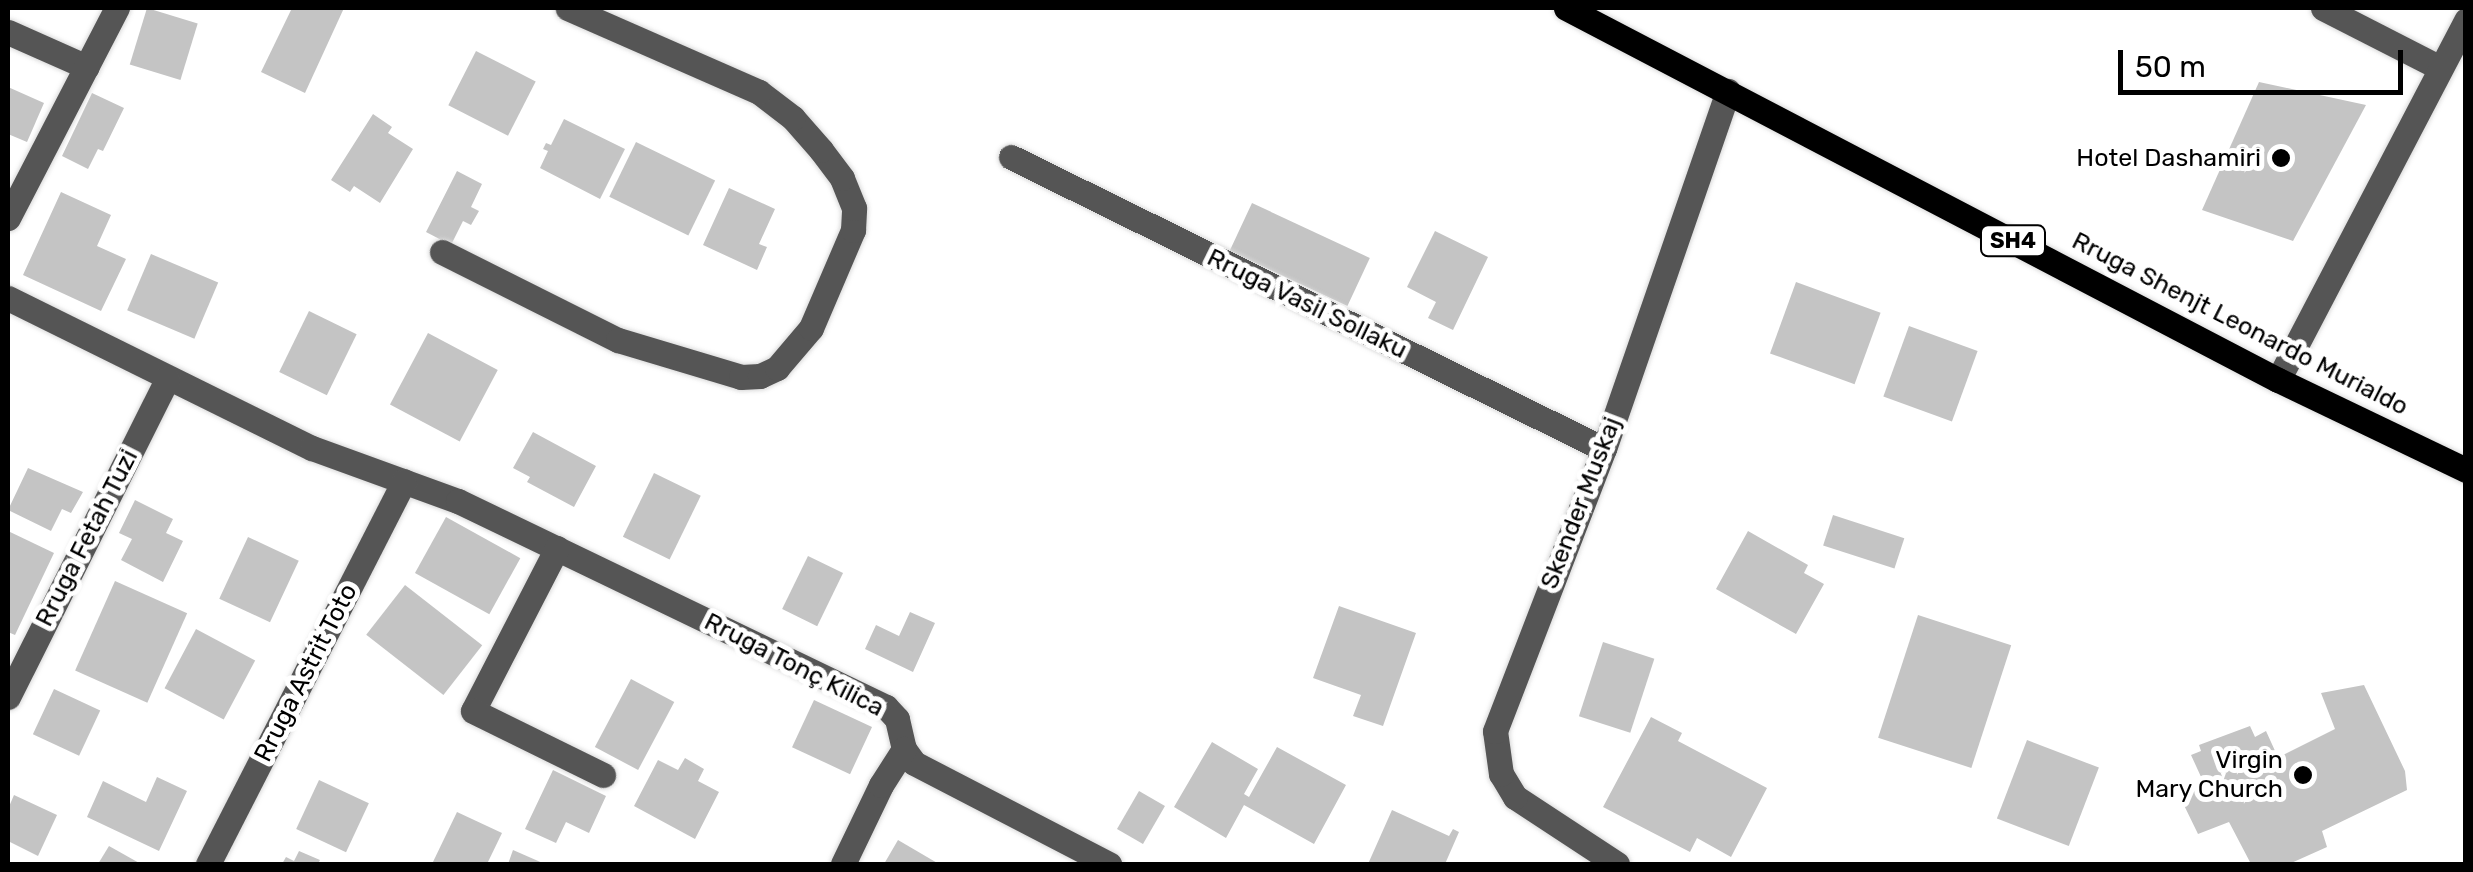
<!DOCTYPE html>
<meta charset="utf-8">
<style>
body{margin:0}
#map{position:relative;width:2473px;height:872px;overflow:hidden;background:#fff;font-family:Rubik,sans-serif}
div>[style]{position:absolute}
.building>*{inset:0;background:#c4c4c4;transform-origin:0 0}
.roads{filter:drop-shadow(0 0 2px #dbdbdb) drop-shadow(0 0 2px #dbdbdb)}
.minor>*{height:25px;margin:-12.5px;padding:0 12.5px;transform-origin:12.5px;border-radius:12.5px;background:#555}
.major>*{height:25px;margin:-12.5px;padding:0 12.5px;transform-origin:12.5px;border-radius:12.5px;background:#000}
.dots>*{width:28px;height:28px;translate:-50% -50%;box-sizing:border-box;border:5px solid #fff;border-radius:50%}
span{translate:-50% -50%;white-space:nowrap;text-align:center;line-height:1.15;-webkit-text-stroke:10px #fff;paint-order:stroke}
.shield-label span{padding:2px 8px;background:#fff;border:2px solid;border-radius:8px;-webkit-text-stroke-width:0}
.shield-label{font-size:22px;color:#000;font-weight:700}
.poi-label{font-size:25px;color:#000}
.right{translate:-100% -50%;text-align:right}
.street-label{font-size:25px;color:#000}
.frame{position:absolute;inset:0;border:10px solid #000;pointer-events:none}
.scale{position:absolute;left:2118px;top:50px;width:285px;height:45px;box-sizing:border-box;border:5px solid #000;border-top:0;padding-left:12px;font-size:30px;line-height:35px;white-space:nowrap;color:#000;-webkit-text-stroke:8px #fff;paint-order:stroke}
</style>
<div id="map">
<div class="building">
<div style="left:147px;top:8px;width:53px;height:59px;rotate:17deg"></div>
<div style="clip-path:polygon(292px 8px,344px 8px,305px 93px,261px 72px)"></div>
<div style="left:476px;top:51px;width:67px;height:61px;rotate:27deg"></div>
<div style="clip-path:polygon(2259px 82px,2366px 105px,2293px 241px,2202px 210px)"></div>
<div style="clip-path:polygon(8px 87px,44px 103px,27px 142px,8px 134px)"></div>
<div style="clip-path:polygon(92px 93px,124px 108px,103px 151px,98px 149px,88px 169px,62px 156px)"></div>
<div style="clip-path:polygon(373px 114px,392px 127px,388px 133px,413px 149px,380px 203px,354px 186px,350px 192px,331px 180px)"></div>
<div style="clip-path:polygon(564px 119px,625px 149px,600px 199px,540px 168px,548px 151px,543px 149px,546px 143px,551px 145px)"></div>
<div style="left:636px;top:142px;width:88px;height:61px;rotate:26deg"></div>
<div style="clip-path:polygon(457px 171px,482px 184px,471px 207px,479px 211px,471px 225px,463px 221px,451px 245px,426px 232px)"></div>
<div style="clip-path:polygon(729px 188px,775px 209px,759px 244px,767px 247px,757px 270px,703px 245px)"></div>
<div style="clip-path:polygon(61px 192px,111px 215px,97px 246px,126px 259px,101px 311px,23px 275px)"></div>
<div style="left:1252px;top:203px;width:130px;height:53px;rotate:25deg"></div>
<div style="clip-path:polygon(1435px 231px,1488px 257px,1453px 330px,1428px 318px,1436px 302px,1407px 287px)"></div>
<div style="left:151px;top:254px;width:73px;height:61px;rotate:23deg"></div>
<div style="left:1796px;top:282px;width:90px;height:76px;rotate:20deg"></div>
<div style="left:309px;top:311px;width:53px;height:68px;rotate:26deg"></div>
<div style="left:1909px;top:326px;width:73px;height:75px;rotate:20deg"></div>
<div style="left:428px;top:333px;width:79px;height:81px;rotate:28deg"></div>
<div style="clip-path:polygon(533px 432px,596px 466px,574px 507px,527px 482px,530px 477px,513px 468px)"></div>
<div style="clip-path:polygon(28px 468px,83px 492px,71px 513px,62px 509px,51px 531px,8px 510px)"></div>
<div style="left:654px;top:473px;width:52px;height:71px;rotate:26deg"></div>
<div style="clip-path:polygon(135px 500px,173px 519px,166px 533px,183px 541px,163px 582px,121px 560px,132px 539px,119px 533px)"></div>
<div style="left:1833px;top:515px;width:75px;height:32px;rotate:18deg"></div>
<div style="left:446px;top:517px;width:85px;height:64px;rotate:29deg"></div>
<div style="clip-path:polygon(8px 531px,54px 553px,15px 635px,8px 632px)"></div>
<div style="clip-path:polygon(1748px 531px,1808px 565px,1804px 573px,1824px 584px,1796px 634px,1716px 589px)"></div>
<div style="left:248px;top:537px;width:56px;height:68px;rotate:25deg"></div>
<div style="left:808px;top:556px;width:39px;height:59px;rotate:26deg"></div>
<div style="left:115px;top:581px;width:79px;height:98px;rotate:24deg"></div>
<div style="left:405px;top:585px;width:98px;height:63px;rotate:38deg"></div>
<div style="clip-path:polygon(1339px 606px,1416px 633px,1383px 726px,1353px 716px,1361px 695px,1313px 678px)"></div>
<div style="clip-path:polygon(910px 612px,935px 623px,913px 672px,865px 649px,876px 625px,899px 636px)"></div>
<div style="left:1918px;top:615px;width:98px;height:129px;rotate:18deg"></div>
<div style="left:196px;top:629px;width:67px;height:67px;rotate:28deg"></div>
<div style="left:1603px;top:642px;width:54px;height:78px;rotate:18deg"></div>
<div style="left:631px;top:679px;width:49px;height:77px;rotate:28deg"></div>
<div style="clip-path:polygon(2364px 685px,2405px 771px,2407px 790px,2322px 831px,2327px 847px,2289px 864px,2251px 864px,2229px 822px,2198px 834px,2180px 797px,2196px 790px,2193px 786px,2202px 779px,2191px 755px,2201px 751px,2199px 745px,2250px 726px,2255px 737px,2266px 731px,2276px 753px,2270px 755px,2273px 760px,2335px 729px,2321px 693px)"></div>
<div style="left:54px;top:689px;width:51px;height:50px;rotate:25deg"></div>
<div style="left:814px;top:700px;width:64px;height:52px;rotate:25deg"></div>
<div style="clip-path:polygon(1651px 717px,1682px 733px,1678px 741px,1767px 788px,1731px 857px,1697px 838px,1690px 852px,1603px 807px)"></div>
<div style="left:2027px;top:740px;width:77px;height:84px;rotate:21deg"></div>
<div style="clip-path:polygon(1212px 742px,1258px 769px,1244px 794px,1249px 797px,1277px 747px,1346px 785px,1314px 844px,1244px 805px,1226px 838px,1174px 807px)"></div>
<div style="clip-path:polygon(685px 758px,704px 769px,698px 781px,719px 792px,695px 839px,634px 806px,658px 760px,678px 770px)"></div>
<div style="clip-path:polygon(553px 770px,606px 796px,589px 833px,566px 822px,556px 843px,525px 829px)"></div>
<div style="clip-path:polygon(157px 777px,187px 791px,159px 851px,87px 817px,103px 781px,146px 802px)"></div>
<div style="left:319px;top:780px;width:55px;height:54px;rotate:25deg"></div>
<div style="left:1139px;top:791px;width:30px;height:44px;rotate:30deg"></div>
<div style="clip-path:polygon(14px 795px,57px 815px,38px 856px,8px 841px,8px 809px)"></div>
<div style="clip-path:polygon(1392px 810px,1449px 836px,1453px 829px,1459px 832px,1445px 864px,1368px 864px)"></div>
<div style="clip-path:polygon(457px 812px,502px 833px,487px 864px,432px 864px)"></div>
<div style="clip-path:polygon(898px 840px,939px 864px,884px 864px)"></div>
<div style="clip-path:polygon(109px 846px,141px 864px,98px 864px)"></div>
<div style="clip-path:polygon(513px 850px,545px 864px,508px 864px)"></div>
<div style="clip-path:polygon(299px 851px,320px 860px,318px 864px,282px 864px,286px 857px,294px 861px)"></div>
</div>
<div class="roads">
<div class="minor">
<div style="left:2323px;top:8px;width:131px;rotate:27.1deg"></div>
<div style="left:8px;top:32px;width:86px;rotate:23.9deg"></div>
<div style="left:1011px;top:157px;width:661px;rotate:26.22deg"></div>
<div style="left:8px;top:218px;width:237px;rotate:-62.6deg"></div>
<div style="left:442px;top:252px;width:197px;rotate:26.6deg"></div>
<div style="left:618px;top:340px;width:128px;rotate:16.7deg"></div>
<div style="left:741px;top:377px;width:19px;rotate:-3deg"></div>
<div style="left:760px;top:376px;width:19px;rotate:-25deg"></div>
<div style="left:777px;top:368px;width:52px;rotate:-49.6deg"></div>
<div style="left:811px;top:328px;width:107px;rotate:-66.8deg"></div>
<div style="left:853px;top:230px;width:22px;rotate:-87deg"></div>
<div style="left:854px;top:208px;width:32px;rotate:-112deg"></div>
<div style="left:842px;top:178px;width:35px;rotate:-127deg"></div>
<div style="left:821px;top:150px;width:43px;rotate:-131.2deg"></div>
<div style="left:793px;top:118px;width:43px;rotate:-142.6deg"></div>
<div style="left:759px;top:92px;width:209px;rotate:-156.3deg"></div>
<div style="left:8px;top:298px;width:339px;rotate:26.3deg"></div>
<div style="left:312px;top:448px;width:155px;rotate:20deg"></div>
<div style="left:458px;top:501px;width:475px;rotate:25.7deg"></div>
<div style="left:886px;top:707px;width:16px;rotate:47deg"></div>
<div style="left:897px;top:719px;width:31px;rotate:77deg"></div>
<div style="left:904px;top:749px;width:17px;rotate:54deg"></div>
<div style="left:914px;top:763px;width:220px;rotate:27.4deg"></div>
<div style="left:2278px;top:380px;width:406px;rotate:-62.4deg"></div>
<div style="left:557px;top:548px;width:183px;rotate:117.3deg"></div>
<div style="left:473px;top:711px;width:145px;rotate:26.2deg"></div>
<div style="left:8px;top:697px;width:356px;rotate:-63.4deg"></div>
<div style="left:208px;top:864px;width:430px;rotate:-62.9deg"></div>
<div style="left:843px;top:864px;width:88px;rotate:-64.3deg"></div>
<div style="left:881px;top:785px;width:43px;rotate:-57.4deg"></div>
<div style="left:1617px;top:864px;width:122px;rotate:-146.7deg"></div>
<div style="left:1515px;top:797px;width:27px;rotate:-121deg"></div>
<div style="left:1501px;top:774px;width:43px;rotate:-97.9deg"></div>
<div style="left:1495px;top:731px;width:302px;rotate:-68.9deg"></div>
<div style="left:1604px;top:449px;width:379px;rotate:-70.9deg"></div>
</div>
<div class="major">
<div style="left:1566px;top:8px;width:803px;rotate:27.59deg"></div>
<div style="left:2278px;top:380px;width:208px;rotate:25.6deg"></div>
</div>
</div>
<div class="dots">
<div style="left:2281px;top:158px;background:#000"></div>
<div style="left:2303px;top:775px;background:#000"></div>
</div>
<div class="shield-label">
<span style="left:2013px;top:241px">SH4</span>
</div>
<div class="poi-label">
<span class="right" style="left:2261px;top:158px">Hotel Dashamiri</span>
<span class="right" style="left:2283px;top:775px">Virgin<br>Mary Church</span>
</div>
<div class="street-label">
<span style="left:1307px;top:304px;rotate:26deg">Rruga Vasil Sollaku</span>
<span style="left:2240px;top:324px;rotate:27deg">Rruga Shenjt Leonardo Murialdo</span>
<span style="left:1581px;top:503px;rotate:-69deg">Skender Muskaj</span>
<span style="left:87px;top:538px;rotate:-63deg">Rruga Fetah Tuzi</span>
<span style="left:794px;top:665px;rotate:27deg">Rruga Tonç Kilica</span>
<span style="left:306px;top:673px;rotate:-63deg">Rruga Astrit Toto</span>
</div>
<div class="frame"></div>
<div class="scale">50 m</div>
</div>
